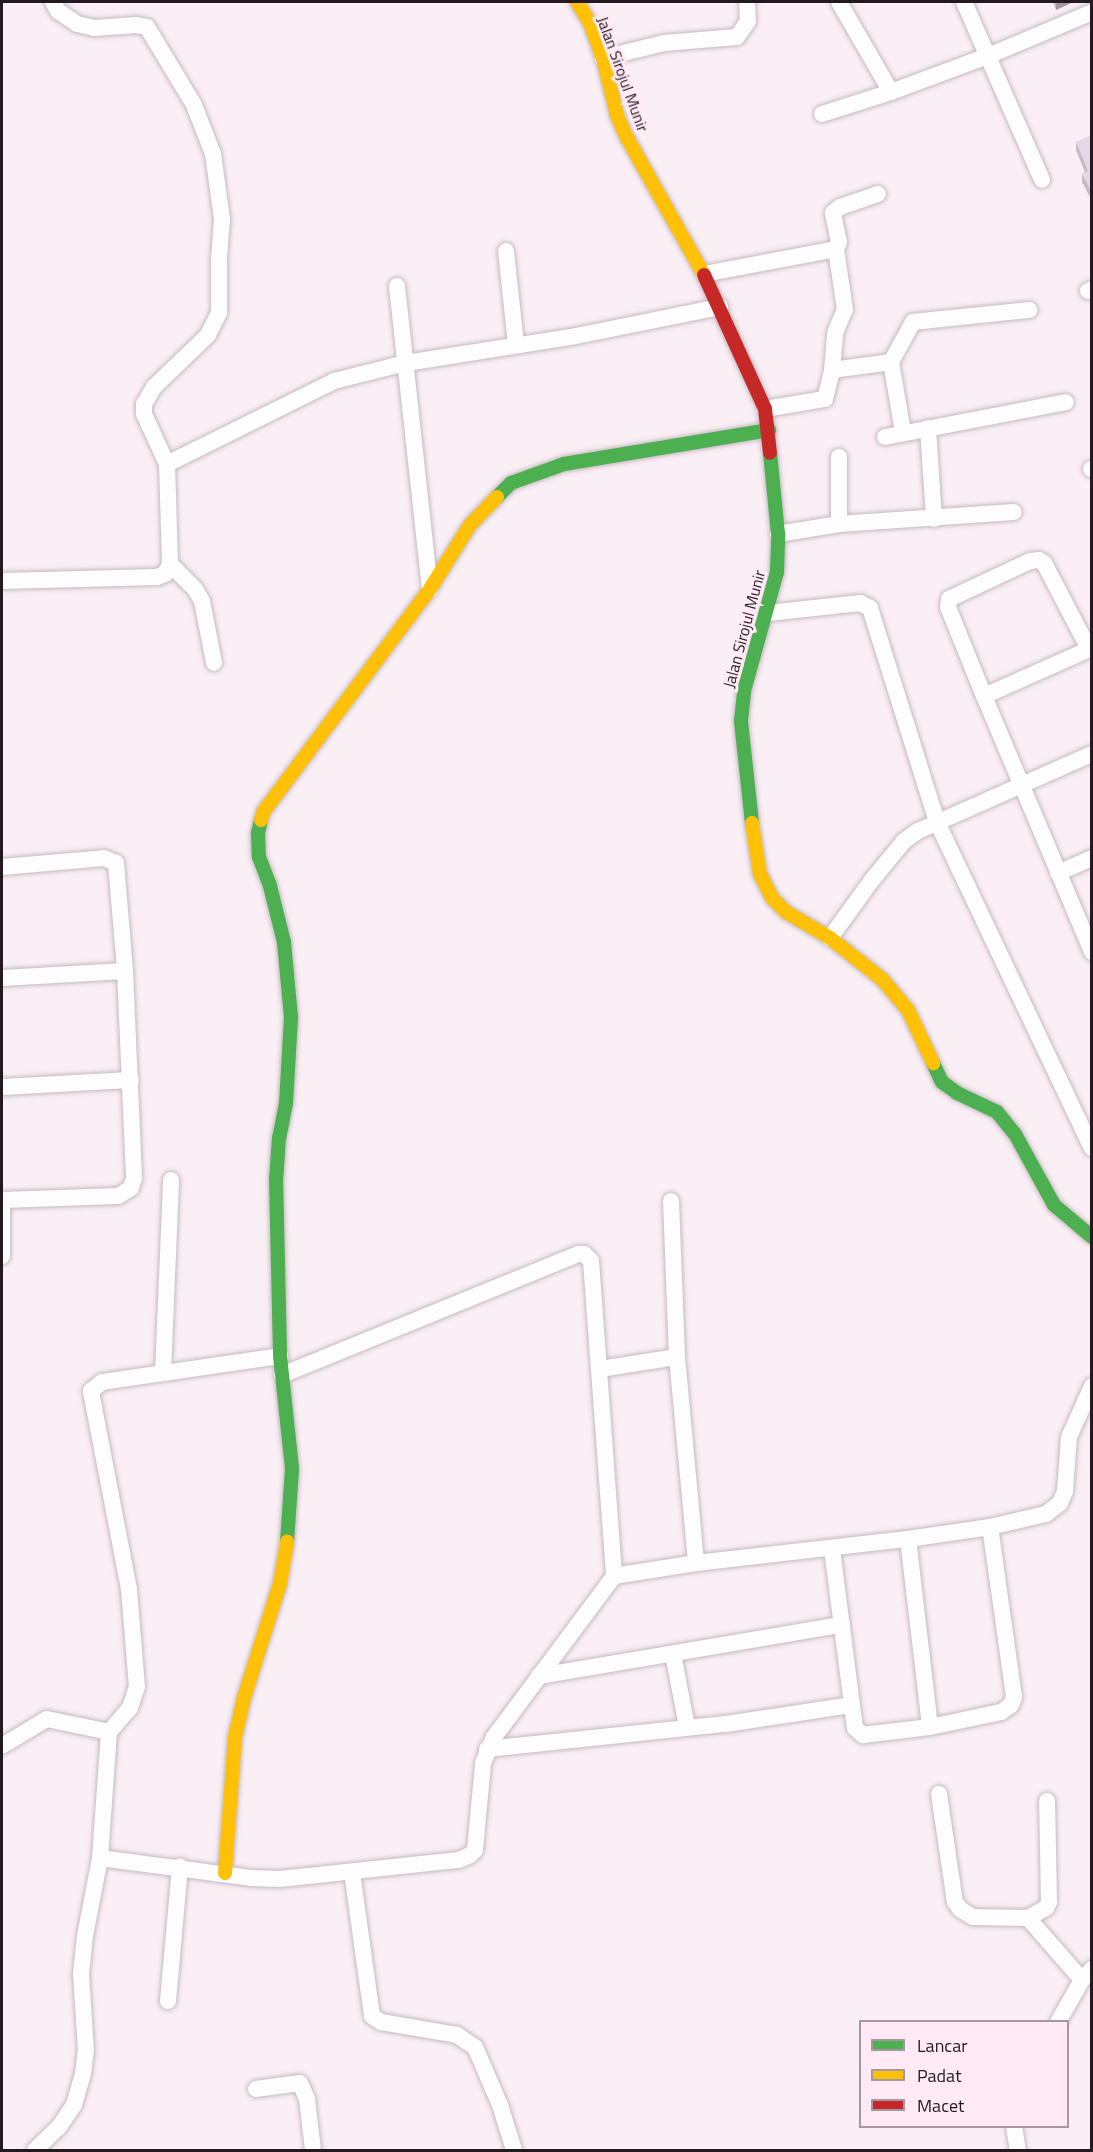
<!DOCTYPE html>
<style>
body{margin:0}
#map{position:relative;width:1093px;height:2152px;overflow:hidden;background:#faeff5;font-family:"Titillium Web",sans-serif}
div>[style]{position:absolute}
.roads{filter:drop-shadow(0 0 2px #c5bac0) drop-shadow(0 0 2px #c5bac0)}
.street>*{height:16px;margin:-8px;padding:0 8px;transform-origin:8px;border-radius:8px;background:#fefdfe}
.fast>*{height:14px;margin:-7px;padding:0 7px;transform-origin:7px;border-radius:7px;background:#4caf50}
.slow>*{height:14px;margin:-7px;padding:0 7px;transform-origin:7px;border-radius:7px;background:#ffc107}
.jam>*{height:14px;margin:-7px;padding:0 7px;transform-origin:7px;border-radius:7px;background:#c62828}
.wall>*{inset:0;background:#c6b9c6}
.shaded-wall>*{inset:0;background:#a196a1}
.building>*{inset:0;background:#e6d7e6}
span{translate:-50% -50%;white-space:nowrap;text-align:center;line-height:1.15;-webkit-text-stroke:6px #ffeaf5;paint-order:stroke}
.street-label{font-size:16px;color:#251920}
.frame{position:absolute;inset:0;border:3px solid #251920;pointer-events:none}
.legend{position:absolute;left:859px;top:2020px;width:210px;height:108px;box-sizing:border-box;background:#ffeaf5;border:2px solid #a896a0;margin:0;padding:8px 10px;list-style:none;font-size:18px;color:#251920}
.legend li{display:flex;align-items:center;gap:12px;height:30px}
.legend b{width:30px;border:2px solid #a896a0}
</style>
<div id="map">
<div class="roads">
<div class="street">
<div style="left:53px;top:2px;width:10px;rotate:61deg"></div>
<div style="left:58px;top:11px;width:23px;rotate:34deg"></div>
<div style="left:77px;top:24px;width:18px;rotate:13deg"></div>
<div style="left:95px;top:28px;width:41px;rotate:-4.2deg"></div>
<div style="left:136px;top:25px;width:11px;rotate:10deg"></div>
<div style="left:147px;top:27px;width:91px;rotate:58.9deg"></div>
<div style="left:194px;top:105px;width:53px;rotate:68.8deg"></div>
<div style="left:213px;top:154px;width:66px;rotate:82.1deg"></div>
<div style="left:222px;top:219px;width:40px;rotate:94.3deg"></div>
<div style="left:219px;top:259px;width:54px;rotate:90deg"></div>
<div style="left:219px;top:313px;width:25px;rotate:117deg"></div>
<div style="left:208px;top:335px;width:75px;rotate:136.1deg"></div>
<div style="left:154px;top:387px;width:20px;rotate:120deg"></div>
<div style="left:144px;top:404px;width:10px;rotate:90deg"></div>
<div style="left:144px;top:414px;width:55px;rotate:65.3deg"></div>
<div style="left:839px;top:2px;width:104px;rotate:60deg"></div>
<div style="left:891px;top:92px;width:103px;rotate:-20.4deg"></div>
<div style="left:988px;top:56px;width:113px;rotate:-22.9deg"></div>
<div style="left:964px;top:2px;width:194px;rotate:66.3deg"></div>
<div style="left:603px;top:58px;width:63px;rotate:-13.8deg"></div>
<div style="left:664px;top:43px;width:73px;rotate:-4.7deg"></div>
<div style="left:737px;top:37px;width:19px;rotate:-55deg"></div>
<div style="left:748px;top:21px;width:19px;rotate:-93deg"></div>
<div style="left:822px;top:114px;width:72px;rotate:-17.7deg"></div>
<div style="left:506px;top:251px;width:94px;rotate:83.9deg"></div>
<div style="left:704px;top:274px;width:134px;rotate:-10.7deg"></div>
<div style="left:836px;top:249px;width:8px;rotate:-67deg"></div>
<div style="left:839px;top:242px;width:30px;rotate:-102deg"></div>
<div style="left:833px;top:213px;width:9px;rotate:-41deg"></div>
<div style="left:840px;top:207px;width:40px;rotate:-18.9deg"></div>
<div style="left:397px;top:286px;width:305px;rotate:83.8deg"></div>
<div style="left:1088px;top:291px;width:4px;rotate:-27deg"></div>
<div style="left:891px;top:362px;width:71px;rotate:80.3deg"></div>
<div style="left:832px;top:370px;width:37px;rotate:-85deg"></div>
<div style="left:835px;top:333px;width:25px;rotate:-67deg"></div>
<div style="left:845px;top:310px;width:62px;rotate:-98.4deg"></div>
<div style="left:765px;top:409px;width:61px;rotate:-9.5deg"></div>
<div style="left:825px;top:399px;width:30px;rotate:-76deg"></div>
<div style="left:832px;top:370px;width:60px;rotate:-7.7deg"></div>
<div style="left:891px;top:362px;width:46px;rotate:-61.2deg"></div>
<div style="left:913px;top:322px;width:117px;rotate:-5.9deg"></div>
<div style="left:928px;top:428px;width:91px;rotate:86.2deg"></div>
<div style="left:885px;top:437px;width:184px;rotate:-10.9deg"></div>
<div style="left:839px;top:457px;width:67px;rotate:90deg"></div>
<div style="left:1091px;top:469px;width:1px"></div>
<div style="left:778px;top:534px;width:62px;rotate:-9.3deg"></div>
<div style="left:839px;top:524px;width:175px;rotate:-3.9deg"></div>
<div style="left:170px;top:564px;width:35px;rotate:45deg"></div>
<div style="left:195px;top:589px;width:14px;rotate:60deg"></div>
<div style="left:202px;top:601px;width:63px;rotate:79deg"></div>
<div style="left:2px;top:581px;width:155px;rotate:-1.5deg"></div>
<div style="left:157px;top:577px;width:9px;rotate:-21deg"></div>
<div style="left:165px;top:574px;width:11px;rotate:-63deg"></div>
<div style="left:170px;top:564px;width:100px;rotate:-91.7deg"></div>
<div style="left:167px;top:464px;width:186px;rotate:-26.4deg"></div>
<div style="left:334px;top:381px;width:74px;rotate:-14deg"></div>
<div style="left:406px;top:363px;width:172px;rotate:-9deg"></div>
<div style="left:576px;top:336px;width:147px;rotate:-11.4deg"></div>
<div style="left:768px;top:613px;width:93px;rotate:-6.2deg"></div>
<div style="left:860px;top:603px;width:11px;rotate:27deg"></div>
<div style="left:870px;top:608px;width:224px;rotate:72.6deg"></div>
<div style="left:937px;top:822px;width:361px;rotate:64.6deg"></div>
<div style="left:1089px;top:649px;width:97px;rotate:-117.6deg"></div>
<div style="left:1044px;top:563px;width:6px;rotate:-149deg"></div>
<div style="left:1039px;top:560px;width:9px;rotate:174deg"></div>
<div style="left:1030px;top:561px;width:89px;rotate:154.9deg"></div>
<div style="left:949px;top:599px;width:8px;rotate:97deg"></div>
<div style="left:948px;top:607px;width:96px;rotate:68deg"></div>
<div style="left:984px;top:696px;width:278px;rotate:67.1deg"></div>
<div style="left:984px;top:696px;width:118px;rotate:-24deg"></div>
<div style="left:2px;top:867px;width:102px;rotate:-5deg"></div>
<div style="left:104px;top:858px;width:13px;rotate:23deg"></div>
<div style="left:116px;top:863px;width:108px;rotate:85.2deg"></div>
<div style="left:1058px;top:873px;width:37px;rotate:-24deg"></div>
<div style="left:830px;top:938px;width:72px;rotate:-54.1deg"></div>
<div style="left:872px;top:880px;width:50px;rotate:-50.6deg"></div>
<div style="left:904px;top:841px;width:17px;rotate:-36deg"></div>
<div style="left:918px;top:831px;width:190px;rotate:-23.9deg"></div>
<div style="left:2px;top:978px;width:123px;rotate:-3.3deg"></div>
<div style="left:125px;top:971px;width:207px;rotate:87.5deg"></div>
<div style="left:134px;top:1178px;width:10px;rotate:107deg"></div>
<div style="left:131px;top:1188px;width:15px;rotate:148deg"></div>
<div style="left:118px;top:1196px;width:116px;rotate:178deg"></div>
<div style="left:2px;top:1087px;width:129px;rotate:-3.1deg"></div>
<div style="left:671px;top:1201px;width:156px;rotate:87.8deg"></div>
<div style="left:677px;top:1357px;width:207px;rotate:84.7deg"></div>
<div style="left:2px;top:1256px;width:56px;rotate:-90deg"></div>
<div style="left:600px;top:1369px;width:78px;rotate:-8.9deg"></div>
<div style="left:163px;top:1373px;width:193px;rotate:-87.6deg"></div>
<div style="left:282px;top:1375px;width:321px;rotate:-22.2deg"></div>
<div style="left:579px;top:1254px;width:5px"></div>
<div style="left:584px;top:1254px;width:10px;rotate:45deg"></div>
<div style="left:591px;top:1261px;width:316px;rotate:85.8deg"></div>
<div style="left:908px;top:1539px;width:189px;rotate:83.3deg"></div>
<div style="left:832px;top:1549px;width:180px;rotate:82.7deg"></div>
<div style="left:855px;top:1728px;width:11px;rotate:41deg"></div>
<div style="left:863px;top:1735px;width:67px;rotate:-6.8deg"></div>
<div style="left:930px;top:1727px;width:73px;rotate:-11.9deg"></div>
<div style="left:1001px;top:1712px;width:12px;rotate:-35deg"></div>
<div style="left:1011px;top:1705px;width:9px;rotate:-69deg"></div>
<div style="left:1014px;top:1697px;width:172px;rotate:-98deg"></div>
<div style="left:673px;top:1654px;width:74px;rotate:79.1deg"></div>
<div style="left:539px;top:1676px;width:307px;rotate:-9.6deg"></div>
<div style="left:2px;top:1746px;width:52px;rotate:-31deg"></div>
<div style="left:47px;top:1719px;width:63px;rotate:11.8deg"></div>
<div style="left:487px;top:1749px;width:240px;rotate:-6deg"></div>
<div style="left:726px;top:1724px;width:126px;rotate:-8.6deg"></div>
<div style="left:939px;top:1794px;width:109px;rotate:81.6deg"></div>
<div style="left:955px;top:1902px;width:9px;rotate:54deg"></div>
<div style="left:960px;top:1909px;width:15px;rotate:32deg"></div>
<div style="left:973px;top:1917px;width:55px;rotate:1deg"></div>
<div style="left:1028px;top:1918px;width:82px;rotate:48.9deg"></div>
<div style="left:100px;top:1858px;width:152px;rotate:7.5deg"></div>
<div style="left:251px;top:1878px;width:29px;rotate:2deg"></div>
<div style="left:280px;top:1879px;width:180px;rotate:-6.1deg"></div>
<div style="left:459px;top:1860px;width:12px;rotate:-24deg"></div>
<div style="left:470px;top:1855px;width:7px;rotate:-45deg"></div>
<div style="left:475px;top:1850px;width:87px;rotate:-84.7deg"></div>
<div style="left:483px;top:1763px;width:28px;rotate:-67deg"></div>
<div style="left:494px;top:1737px;width:201px;rotate:-53.3deg"></div>
<div style="left:614px;top:1576px;width:83px;rotate:-9deg"></div>
<div style="left:696px;top:1563px;width:213px;rotate:-6.5deg"></div>
<div style="left:908px;top:1539px;width:83px;rotate:-8.3deg"></div>
<div style="left:990px;top:1527px;width:57px;rotate:-13.1deg"></div>
<div style="left:1046px;top:1514px;width:18px;rotate:-38deg"></div>
<div style="left:1060px;top:1503px;width:13px;rotate:-67deg"></div>
<div style="left:1065px;top:1491px;width:54px;rotate:-85.8deg"></div>
<div style="left:1069px;top:1437px;width:56px;rotate:-65.7deg"></div>
<div style="left:352px;top:1872px;width:145px;rotate:82.1deg"></div>
<div style="left:372px;top:2016px;width:11px;rotate:34deg"></div>
<div style="left:381px;top:2022px;width:77px;rotate:9.7deg"></div>
<div style="left:457px;top:2035px;width:22px;rotate:34deg"></div>
<div style="left:475px;top:2047px;width:63px;rotate:66.7deg"></div>
<div style="left:500px;top:2105px;width:47px;rotate:72.7deg"></div>
<div style="left:1028px;top:1918px;width:21px;rotate:-29deg"></div>
<div style="left:1046px;top:1908px;width:7px;rotate:-63deg"></div>
<div style="left:1049px;top:1902px;width:101px;rotate:-91.1deg"></div>
<div style="left:168px;top:2001px;width:135px;rotate:-84.9deg"></div>
<div style="left:1058px;top:2022px;width:48px;rotate:-60.3deg"></div>
<div style="left:1082px;top:1980px;width:15px;rotate:-48deg"></div>
<div style="left:256px;top:2089px;width:44px;rotate:-7.8deg"></div>
<div style="left:300px;top:2083px;width:17px;rotate:66deg"></div>
<div style="left:307px;top:2099px;width:51px;rotate:83.3deg"></div>
<div style="left:1014px;top:2126px;width:24px;rotate:81deg"></div>
<div style="left:35px;top:2150px;width:33px;rotate:-44deg"></div>
<div style="left:59px;top:2127px;width:27px;rotate:-56deg"></div>
<div style="left:74px;top:2105px;width:32px;rotate:-74deg"></div>
<div style="left:83px;top:2074px;width:23px;rotate:-83deg"></div>
<div style="left:86px;top:2051px;width:77px;rotate:-93.7deg"></div>
<div style="left:81px;top:1974px;width:38px;rotate:-84deg"></div>
<div style="left:85px;top:1936px;width:79px;rotate:-79.1deg"></div>
<div style="left:100px;top:1858px;width:126px;rotate:-85.9deg"></div>
<div style="left:109px;top:1732px;width:32px;rotate:-49deg"></div>
<div style="left:130px;top:1708px;width:22px;rotate:-72deg"></div>
<div style="left:137px;top:1687px;width:98px;rotate:-94.7deg"></div>
<div style="left:129px;top:1589px;width:202px;rotate:-100.9deg"></div>
<div style="left:91px;top:1391px;width:14px;rotate:-39deg"></div>
<div style="left:102px;top:1382px;width:180px;rotate:-8.3deg"></div>
</div>
<div class="fast">
<div style="left:497px;top:497px;width:20px;rotate:-45deg"></div>
<div style="left:511px;top:483px;width:56px;rotate:-19.7deg"></div>
<div style="left:564px;top:464px;width:208px;rotate:-9.4deg"></div>
<div style="left:261px;top:820px;width:13px;rotate:103deg"></div>
<div style="left:258px;top:833px;width:24px;rotate:88deg"></div>
<div style="left:259px;top:857px;width:31px;rotate:69deg"></div>
<div style="left:270px;top:886px;width:58px;rotate:76deg"></div>
<div style="left:284px;top:942px;width:75px;rotate:84.7deg"></div>
<div style="left:291px;top:1017px;width:86px;rotate:93.3deg"></div>
<div style="left:286px;top:1103px;width:36px;rotate:101deg"></div>
<div style="left:279px;top:1138px;width:39px;rotate:94deg"></div>
<div style="left:276px;top:1177px;width:179px;rotate:88.7deg"></div>
<div style="left:280px;top:1356px;width:114px;rotate:83.9deg"></div>
<div style="left:292px;top:1469px;width:73px;rotate:93.9deg"></div>
<div style="left:752px;top:823px;width:103px;rotate:-96.2deg"></div>
<div style="left:741px;top:721px;width:30px;rotate:-84deg"></div>
<div style="left:744px;top:691px;width:123px;rotate:-74.5deg"></div>
<div style="left:777px;top:572px;width:38px;rotate:-88deg"></div>
<div style="left:778px;top:534px;width:81px;rotate:-95.6deg"></div>
<div style="left:933px;top:1063px;width:21px;rotate:65deg"></div>
<div style="left:942px;top:1082px;width:19px;rotate:36deg"></div>
<div style="left:957px;top:1093px;width:44px;rotate:25.4deg"></div>
<div style="left:997px;top:1112px;width:28px;rotate:51deg"></div>
<div style="left:1015px;top:1134px;width:81px;rotate:61.2deg"></div>
<div style="left:1054px;top:1205px;width:50px;rotate:40.1deg"></div>
</div>
<div class="slow">
<div style="left:577px;top:2px;width:25px;rotate:58deg"></div>
<div style="left:590px;top:23px;width:37px;rotate:70deg"></div>
<div style="left:603px;top:58px;width:59px;rotate:76.2deg"></div>
<div style="left:617px;top:115px;width:23px;rotate:67deg"></div>
<div style="left:626px;top:136px;width:159px;rotate:60.7deg"></div>
<div style="left:261px;top:820px;width:9px;rotate:-72deg"></div>
<div style="left:264px;top:811px;width:277px;rotate:-53.2deg"></div>
<div style="left:430px;top:589px;width:75px;rotate:-58deg"></div>
<div style="left:470px;top:525px;width:39px;rotate:-46deg"></div>
<div style="left:752px;top:823px;width:52px;rotate:81.1deg"></div>
<div style="left:760px;top:874px;width:27px;rotate:63deg"></div>
<div style="left:772px;top:898px;width:20px;rotate:45deg"></div>
<div style="left:786px;top:912px;width:51px;rotate:30.6deg"></div>
<div style="left:830px;top:938px;width:66px;rotate:38.3deg"></div>
<div style="left:882px;top:979px;width:40px;rotate:50deg"></div>
<div style="left:908px;top:1010px;width:59px;rotate:64.7deg"></div>
<div style="left:225px;top:1873px;width:136px;rotate:-85.8deg"></div>
<div style="left:235px;top:1737px;width:37px;rotate:-77deg"></div>
<div style="left:243px;top:1701px;width:123px;rotate:-72.5deg"></div>
<div style="left:280px;top:1584px;width:43px;rotate:-80.5deg"></div>
</div>
<div class="jam">
<div style="left:704px;top:275px;width:147px;rotate:65.5deg"></div>
<div style="left:765px;top:409px;width:44px;rotate:83.5deg"></div>
</div>
</div>
<div class="wall">
<div style="clip-path:polygon(1053px 2px,1073px 2px,1056px 10px)"></div>
<div style="clip-path:polygon(1092px 135px,1092px 196px,1090px 197px,1082px 182px,1082px 174px,1085px 172px,1076px 150px,1076px 142px)"></div>
</div>
<div class="shaded-wall">
<div style="clip-path:polygon(1056px 2px,1073px 2px,1056px 10px)"></div>
<div style="clip-path:polygon(1092px 188px,1092px 196px,1090px 197px,1090px 189px)"></div>
</div>
<div class="building">
<div style="clip-path:polygon(1092px 135px,1092px 188px,1090px 189px,1082px 174px,1088px 171px,1076px 142px)"></div>
</div>
<div class="street-label">
<span style="left:623px;top:74px;rotate:70deg">Jalan Sirojul Munir</span>
<span style="left:744px;top:629px;rotate:-75deg">Jalan Sirojul Munir</span>
</div>
<div class="frame"></div>
<ul class="legend">
<li><b style="height:8px;background:#4caf50"></b>Lancar</li>
<li><b style="height:8px;background:#ffc107"></b>Padat</li>
<li><b style="height:8px;background:#c62828"></b>Macet</li>
</ul>
</div>
